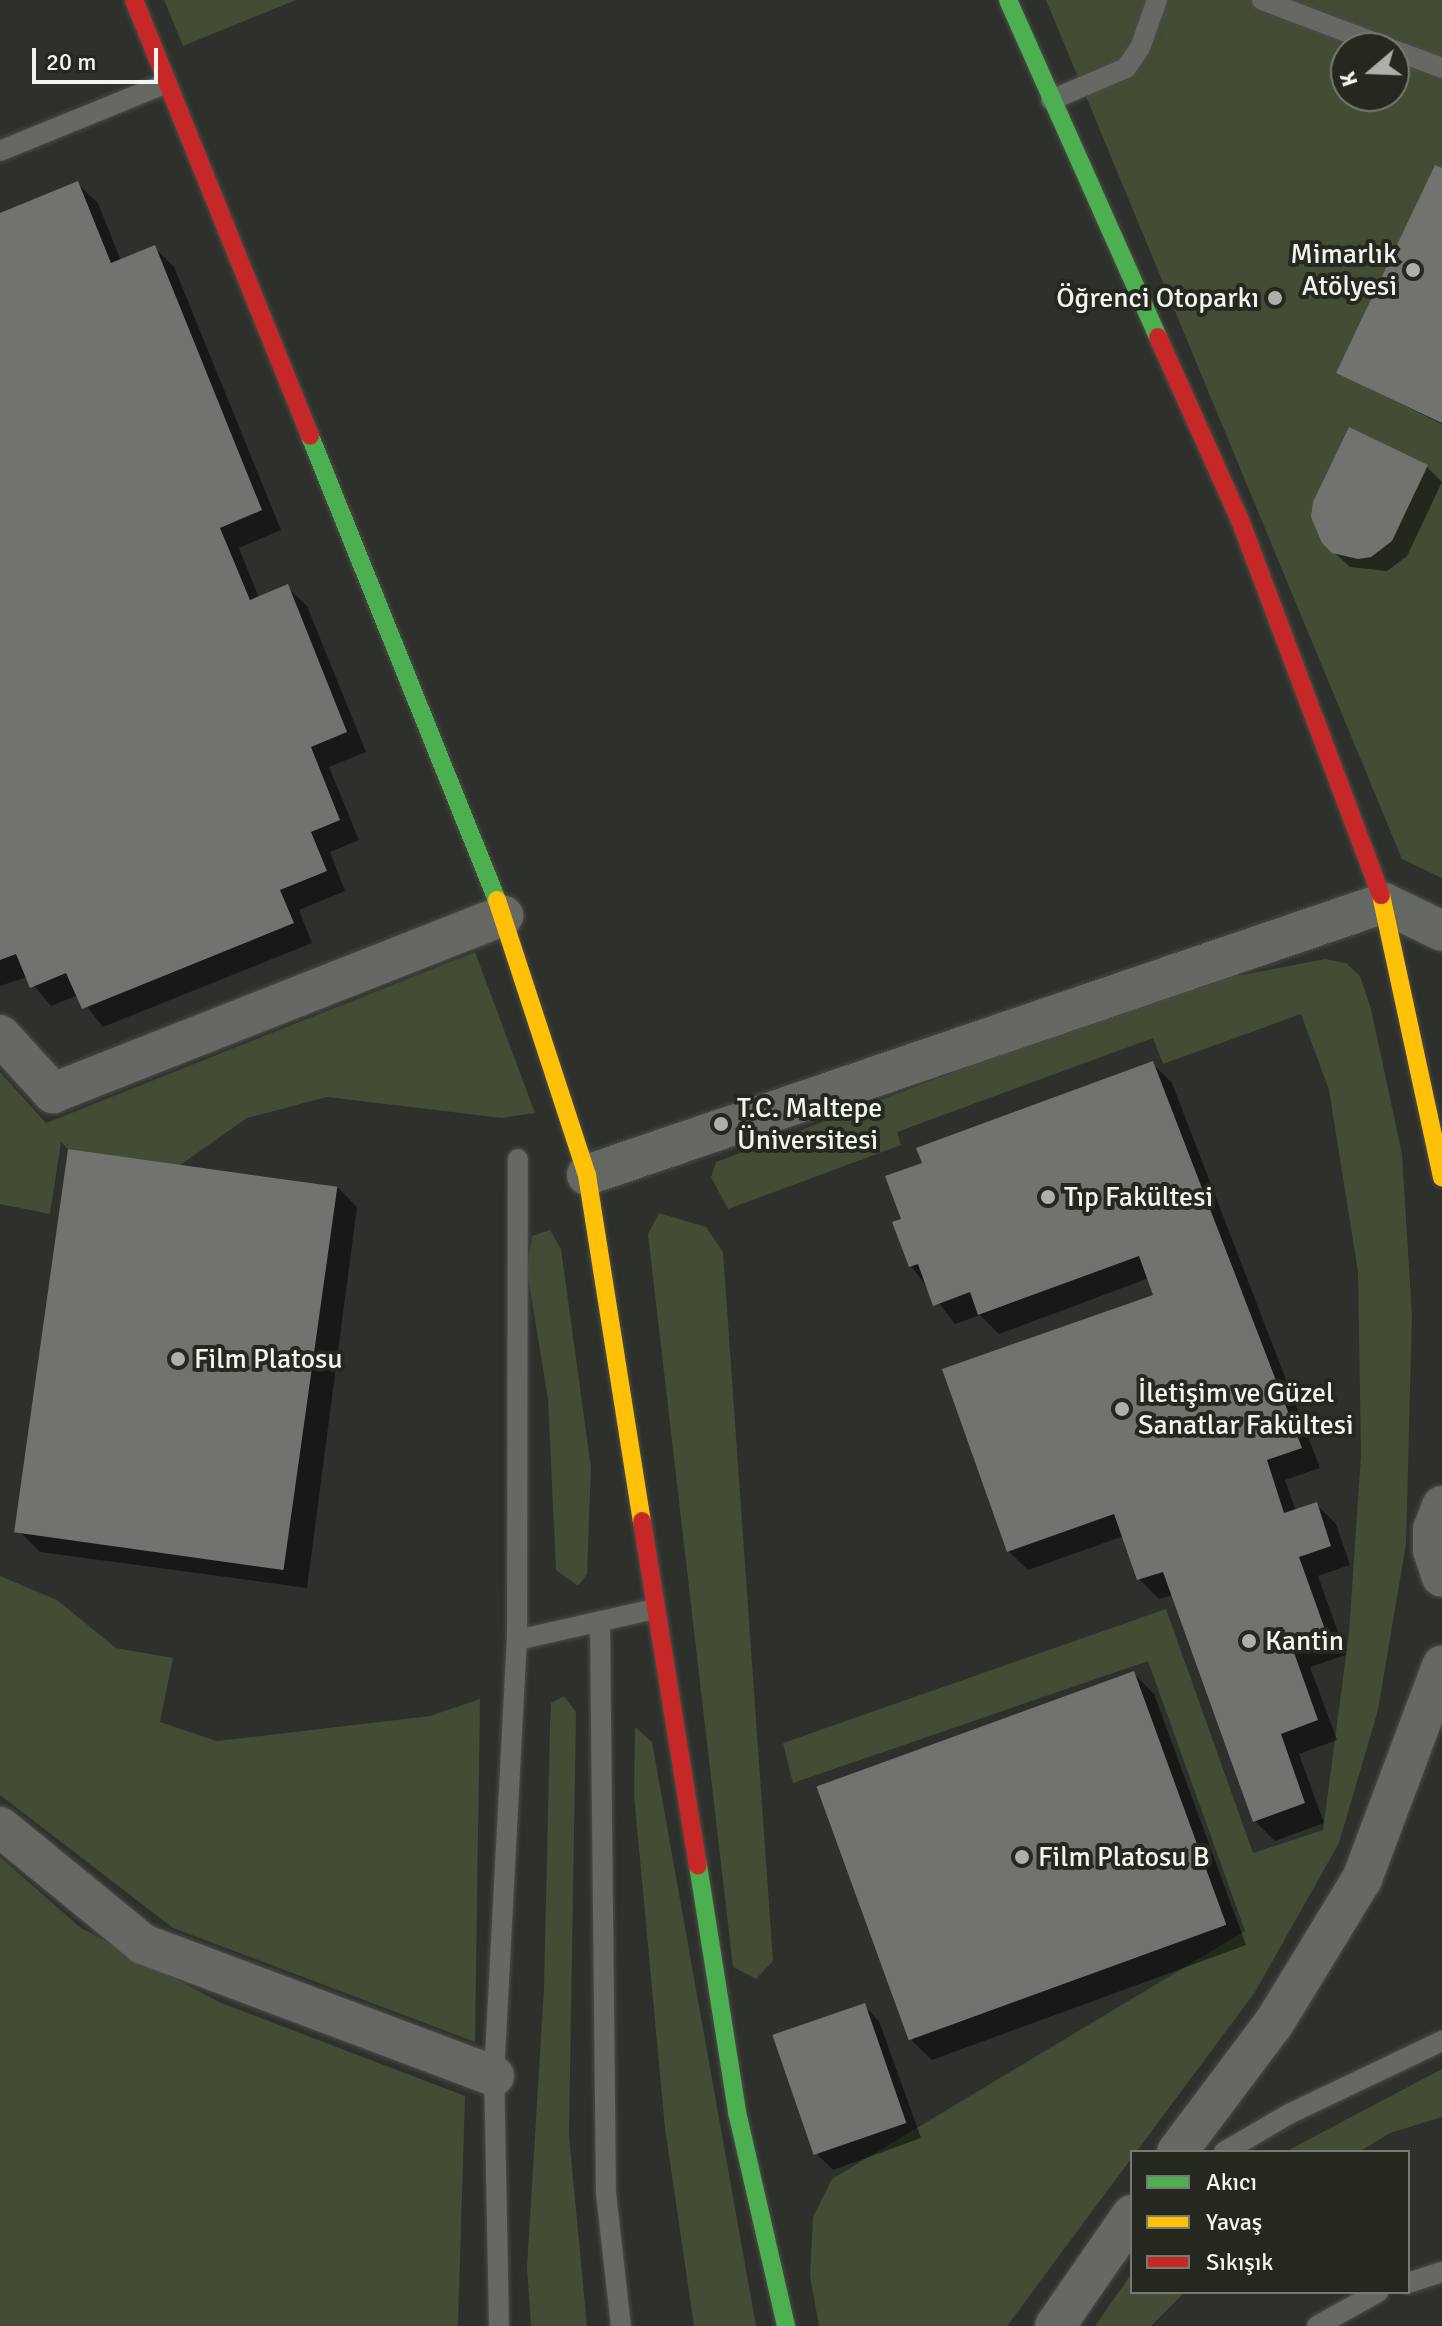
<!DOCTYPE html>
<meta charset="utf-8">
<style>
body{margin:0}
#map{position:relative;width:1442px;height:2326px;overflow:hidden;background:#2e302b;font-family:Signika,sans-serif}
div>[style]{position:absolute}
.green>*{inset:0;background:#434c35}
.shadow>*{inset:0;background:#0007}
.building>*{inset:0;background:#71736e;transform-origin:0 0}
.roads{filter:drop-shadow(0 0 2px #4b4c48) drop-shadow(0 0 2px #4b4c48)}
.lane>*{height:20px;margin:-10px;padding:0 10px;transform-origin:10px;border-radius:10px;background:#666864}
.street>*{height:40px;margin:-20px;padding:0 20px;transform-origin:20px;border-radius:20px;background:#666864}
.fast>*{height:18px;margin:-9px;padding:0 9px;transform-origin:9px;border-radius:9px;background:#4caf50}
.slow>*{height:18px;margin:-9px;padding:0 9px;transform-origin:9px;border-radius:9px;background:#ffc107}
.jam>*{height:18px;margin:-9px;padding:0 9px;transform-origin:9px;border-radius:9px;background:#c62828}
.dots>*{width:22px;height:22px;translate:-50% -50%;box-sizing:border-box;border:4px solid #24281f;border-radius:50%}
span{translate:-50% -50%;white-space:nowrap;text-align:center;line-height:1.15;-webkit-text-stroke:8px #24281f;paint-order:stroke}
.poi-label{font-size:28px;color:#f2f5ef}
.right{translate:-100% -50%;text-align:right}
.left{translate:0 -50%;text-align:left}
.legend{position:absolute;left:1130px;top:2150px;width:280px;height:144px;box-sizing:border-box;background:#24281f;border:2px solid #767a72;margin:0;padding:10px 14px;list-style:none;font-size:24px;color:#f2f5ef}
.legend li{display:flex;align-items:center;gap:16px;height:40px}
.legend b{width:40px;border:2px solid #767a72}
.north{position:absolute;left:1330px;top:32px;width:80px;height:80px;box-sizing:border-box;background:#24281f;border:2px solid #767a72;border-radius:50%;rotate:251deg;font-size:22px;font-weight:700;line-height:32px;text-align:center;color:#f2f5ef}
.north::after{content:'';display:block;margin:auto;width:28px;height:36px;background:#adb0aa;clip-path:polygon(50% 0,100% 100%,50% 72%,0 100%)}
.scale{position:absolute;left:32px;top:48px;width:126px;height:36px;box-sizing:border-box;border:4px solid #f2f5ef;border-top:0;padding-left:10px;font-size:24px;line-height:28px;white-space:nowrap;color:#f2f5ef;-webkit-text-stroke:6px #24281f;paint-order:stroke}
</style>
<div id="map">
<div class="green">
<div style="clip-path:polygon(164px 0,296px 0,183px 46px)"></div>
<div style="clip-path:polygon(evenodd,1046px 0,1442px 0,1442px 878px,1402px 859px,1046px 0,1346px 48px,1394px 48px,1394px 96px,1346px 96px,1346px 48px)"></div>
<div style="clip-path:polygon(475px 952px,535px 1113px,502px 1118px,327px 1097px,247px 1118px,180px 1165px,68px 1149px,61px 1142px,50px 1214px,0 1204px,0 1072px,46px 1123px)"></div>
<div style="clip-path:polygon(1325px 959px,1346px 963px,1360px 976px,1371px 1009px,1402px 1154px,1412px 1315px,1406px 1544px,1378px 1710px,1339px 1843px,1255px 1992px,1007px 2326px,819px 2326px,810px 2276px,813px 2217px,832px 2179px,1245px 1931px,1148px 1661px,793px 1783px,783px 1743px,1166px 1609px,1253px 1853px,1323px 1830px,1349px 1633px,1361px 1455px,1358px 1272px,1329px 1090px,1301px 1014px,1163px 1064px,1153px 1038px,897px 1132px,901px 1145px,728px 1209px,711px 1177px,716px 1162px,1042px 1039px,1231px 977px)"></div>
<div style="clip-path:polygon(659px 1213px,706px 1227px,723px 1252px,773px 1961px,756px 1979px,733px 1967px,648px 1234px)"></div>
<div style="clip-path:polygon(550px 1230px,561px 1249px,591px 1468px,587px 1574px,578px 1586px,556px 1570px,548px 1399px,527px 1271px,532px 1236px)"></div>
<div style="clip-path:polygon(0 1576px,57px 1600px,116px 1648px,173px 1658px,160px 1722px,217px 1741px,430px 1716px,480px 1699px,475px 2042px,173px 1928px,0 1795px)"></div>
<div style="clip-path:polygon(564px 1696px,576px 1712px,569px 2136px,587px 2326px,531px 2326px,527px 2267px,544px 1988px,550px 1725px,551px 1703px)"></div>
<div style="clip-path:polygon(635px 1727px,652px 1742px,756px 2326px,694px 2326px,665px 2128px,634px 1795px)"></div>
<div style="clip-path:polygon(0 1857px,81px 1928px,219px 2002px,465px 2096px,458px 2326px,0 2326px)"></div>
<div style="clip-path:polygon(1442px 2069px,1442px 2117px,1390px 2133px,1359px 2152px,1285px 2152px)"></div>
<div style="clip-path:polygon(1132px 2273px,1132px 2292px,1185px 2292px,1151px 2326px,1095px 2326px)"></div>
</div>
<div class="shadow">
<div style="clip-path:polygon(1442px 170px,1442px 424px,1338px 373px)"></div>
<div style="clip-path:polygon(78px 184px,98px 203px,121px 261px,154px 247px,174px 267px,281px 530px,239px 548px,259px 598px,287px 587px,307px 606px,366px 752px,329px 767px,359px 840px,330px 852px,345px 891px,299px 910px,312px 943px,103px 1027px,78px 995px,51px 1006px,27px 977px,0 986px,0 215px)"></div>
<div style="clip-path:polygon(1427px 467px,1442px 482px,1407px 556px,1387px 571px,1350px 567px,1323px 542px)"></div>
<div style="clip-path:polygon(1152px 1063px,1172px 1083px,1320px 1468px,1285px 1480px,1296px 1511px,1316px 1504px,1336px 1524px,1350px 1565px,1318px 1576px,1346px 1655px,1310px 1667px,1337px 1740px,1299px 1754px,1324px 1823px,1275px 1841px,1255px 1821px,1173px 1595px,1159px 1599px,1139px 1579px,1124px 1536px,1028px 1570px,1008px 1551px,1156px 1296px,1149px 1278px,999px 1334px,980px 1315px,955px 1324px,911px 1266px,904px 1220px,925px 1164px)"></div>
<div style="clip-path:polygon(337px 1187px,357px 1207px,307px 1588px,40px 1552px,20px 1532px)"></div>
<div style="clip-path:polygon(1134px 1674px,1154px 1694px,1246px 1945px,932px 2060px,912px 2041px)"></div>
<div style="clip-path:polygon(864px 2006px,879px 2021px,921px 2138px,833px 2170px,818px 2155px)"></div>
</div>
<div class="building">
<div style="clip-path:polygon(1435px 165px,1442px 168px,1442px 423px,1336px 373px)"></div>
<div style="clip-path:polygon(78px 181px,111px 263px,155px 245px,262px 510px,220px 528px,250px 600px,288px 584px,347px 732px,311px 747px,340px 820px,311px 832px,327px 871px,280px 890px,294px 923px,82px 1009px,66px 973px,30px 988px,16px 954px,0 960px,0 213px)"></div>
<div style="clip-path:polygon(1349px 427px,1428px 465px,1392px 541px,1371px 557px,1358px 559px,1332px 553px,1322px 543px,1311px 517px,1313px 502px)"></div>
<div style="clip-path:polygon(1153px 1061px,1302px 1448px,1267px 1460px,1284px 1513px,1317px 1502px,1331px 1546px,1299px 1557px,1327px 1635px,1292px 1647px,1318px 1720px,1281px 1734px,1305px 1803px,1253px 1822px,1163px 1572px,1137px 1580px,1114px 1514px,1007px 1552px,942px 1369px,1153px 1295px,1139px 1256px,978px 1315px,970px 1292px,933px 1306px,918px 1264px,909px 1267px,892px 1222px,901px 1219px,885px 1176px,922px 1163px,916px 1148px)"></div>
<div style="left:68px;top:1149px;width:272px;height:387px;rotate:8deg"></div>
<div style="left:1134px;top:1671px;width:270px;height:338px;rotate:70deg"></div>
<div style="left:865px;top:2003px;width:127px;height:98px;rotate:71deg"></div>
</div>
<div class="roads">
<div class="lane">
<div style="left:1262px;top:0;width:136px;rotate:20.7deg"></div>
<div style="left:1394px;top:50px;width:51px;rotate:20.6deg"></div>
<div style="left:1051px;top:100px;width:82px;rotate:-23.1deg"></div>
<div style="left:1126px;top:68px;width:24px;rotate:-55deg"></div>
<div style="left:1140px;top:48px;width:51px;rotate:-70.5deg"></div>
<div style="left:0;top:151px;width:180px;rotate:-22.2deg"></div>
<div style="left:600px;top:1623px;width:570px;rotate:89.4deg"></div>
<div style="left:606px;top:2193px;width:134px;rotate:83.6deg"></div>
<div style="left:517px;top:1640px;width:141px;rotate:-12.7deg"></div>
<div style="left:1224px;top:2152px;width:75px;rotate:-30.3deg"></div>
<div style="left:1289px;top:2114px;width:170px;rotate:-25.5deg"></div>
<div style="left:1408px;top:2283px;width:36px;rotate:-18deg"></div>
<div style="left:499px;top:2326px;width:250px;rotate:-91.1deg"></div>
<div style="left:494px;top:2076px;width:437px;rotate:-87deg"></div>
<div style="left:517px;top:1640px;width:481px;rotate:-89.9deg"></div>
<div style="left:1317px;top:2326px;width:70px;rotate:-29.1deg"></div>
</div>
<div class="street">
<div style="left:0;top:1035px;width:79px;rotate:47.6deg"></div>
<div style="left:53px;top:1093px;width:484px;rotate:-21.5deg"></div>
<div style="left:587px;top:1175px;width:842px;rotate:-18.84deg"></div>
<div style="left:1384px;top:903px;width:64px;rotate:25.8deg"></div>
<div style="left:1442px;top:1506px;width:25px;rotate:111deg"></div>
<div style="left:1433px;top:1529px;width:21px;rotate:90deg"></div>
<div style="left:1433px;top:1550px;width:28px;rotate:72deg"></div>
<div style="left:0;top:1827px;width:185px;rotate:39.3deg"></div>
<div style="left:143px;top:1944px;width:375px;rotate:20.6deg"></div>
<div style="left:1177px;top:2152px;width:161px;rotate:-53.1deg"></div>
<div style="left:1274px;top:2023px;width:169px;rotate:-58.6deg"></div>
<div style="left:1362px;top:1879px;width:228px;rotate:-69.4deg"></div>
<div style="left:1055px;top:2326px;width:135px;rotate:-55.3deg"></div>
</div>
<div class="fast">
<div style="left:1008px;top:0;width:369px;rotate:66deg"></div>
<div style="left:310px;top:436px;width:500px;rotate:68.05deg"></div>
<div style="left:698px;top:1865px;width:250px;rotate:81deg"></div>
<div style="left:737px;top:2112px;width:220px;rotate:77.1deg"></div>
</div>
<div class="slow">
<div style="left:1381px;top:895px;width:289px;rotate:77.8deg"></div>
<div style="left:497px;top:900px;width:289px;rotate:71.9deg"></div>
<div style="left:587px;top:1175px;width:350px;rotate:81deg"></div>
</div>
<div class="jam">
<div style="left:134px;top:0;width:470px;rotate:68deg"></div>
<div style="left:1158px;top:337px;width:201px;rotate:65.9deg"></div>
<div style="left:1240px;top:520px;width:401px;rotate:69.4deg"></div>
<div style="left:642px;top:1521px;width:349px;rotate:80.8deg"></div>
</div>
</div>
<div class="dots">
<div style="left:1413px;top:270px;background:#adb0aa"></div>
<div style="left:1275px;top:298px;background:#adb0aa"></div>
<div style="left:721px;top:1124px;background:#adb0aa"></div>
<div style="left:1048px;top:1197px;background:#adb0aa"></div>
<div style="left:178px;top:1359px;background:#adb0aa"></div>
<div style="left:1122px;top:1409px;background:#adb0aa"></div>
<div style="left:1249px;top:1641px;background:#adb0aa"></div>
<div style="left:1022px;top:1857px;background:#adb0aa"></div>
</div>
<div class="poi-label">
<span class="right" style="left:1397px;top:270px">Mimarlık<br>Atölyesi</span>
<span class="right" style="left:1259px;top:298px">Öğrenci Otoparkı</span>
<span class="left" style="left:737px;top:1124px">T.C. Maltepe<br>Üniversitesi</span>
<span class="left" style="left:1064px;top:1197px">Tıp Fakültesi</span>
<span class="left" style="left:194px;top:1359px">Film Platosu</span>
<span class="left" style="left:1138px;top:1409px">İletişim ve Güzel<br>Sanatlar Fakültesi</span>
<span class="left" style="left:1265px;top:1641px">Kantin</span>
<span class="left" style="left:1038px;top:1857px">Film Platosu B</span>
</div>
<ul class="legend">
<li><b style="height:10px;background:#4caf50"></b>Akıcı</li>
<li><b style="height:10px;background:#ffc107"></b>Yavaş</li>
<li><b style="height:10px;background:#c62828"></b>Sıkışık</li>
</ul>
<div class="north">K</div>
<div class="scale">20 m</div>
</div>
